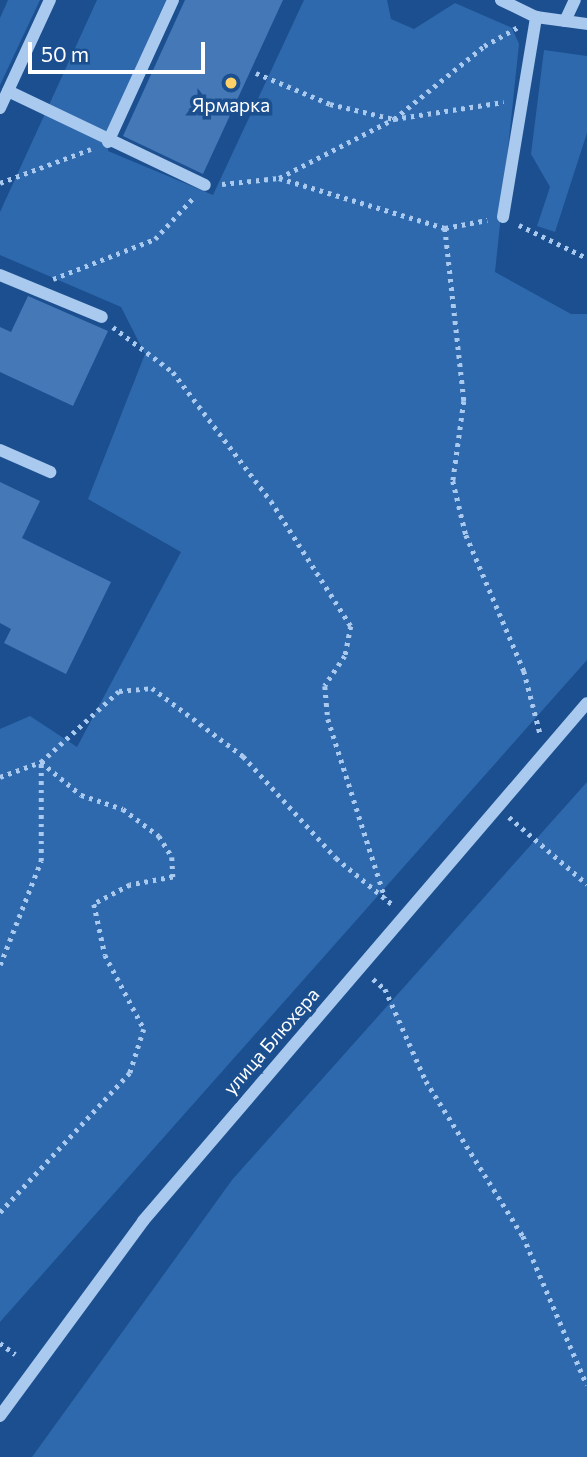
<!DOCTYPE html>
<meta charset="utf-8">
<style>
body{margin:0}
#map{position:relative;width:587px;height:1457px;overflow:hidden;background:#1b4f8f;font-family:Commissioner,sans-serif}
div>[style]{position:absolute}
.green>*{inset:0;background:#2e69ad}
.building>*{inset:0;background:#4478b7}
.path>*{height:4.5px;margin-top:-2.25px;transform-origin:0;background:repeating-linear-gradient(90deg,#a9c9ee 0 3.5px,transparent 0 8.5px)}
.minor>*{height:12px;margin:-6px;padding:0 6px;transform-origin:6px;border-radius:6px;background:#a9c9ee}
.dots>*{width:19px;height:19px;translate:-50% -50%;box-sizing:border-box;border:4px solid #1b4f8f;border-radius:50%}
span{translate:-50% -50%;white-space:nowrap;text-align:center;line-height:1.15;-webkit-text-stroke:7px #1b4f8f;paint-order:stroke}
.poi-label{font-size:19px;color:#fff}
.street-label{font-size:19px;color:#fff}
.scale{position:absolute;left:28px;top:42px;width:177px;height:32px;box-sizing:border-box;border:4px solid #fff;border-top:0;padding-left:9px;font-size:21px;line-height:24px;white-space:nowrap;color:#fff;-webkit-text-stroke:5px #1b4f8f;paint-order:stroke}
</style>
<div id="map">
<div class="green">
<div style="clip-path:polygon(8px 0,40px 0,0 85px,0 18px)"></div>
<div style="clip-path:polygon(97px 0,166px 0,110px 125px,108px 151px,213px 195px,304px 0,387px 0,391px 19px,414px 29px,455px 3px,512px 28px,519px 44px,495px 272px,571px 314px,587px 314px,587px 660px,0 1322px,0 729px,30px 716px,77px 747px,181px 552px,88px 499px,145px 354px,121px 307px,0 255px,0 212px)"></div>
<div style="clip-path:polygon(544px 50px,587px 56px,587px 133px,555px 232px,537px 226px,550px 187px,531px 154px)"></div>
<div style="clip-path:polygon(587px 782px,587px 1457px,32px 1457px,232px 1180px)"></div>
</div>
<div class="building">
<div style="clip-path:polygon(185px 0,283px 0,203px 174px,123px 136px)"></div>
<div style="clip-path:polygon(28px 296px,108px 331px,73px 406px,0 372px,0 327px,11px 332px)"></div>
<div style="clip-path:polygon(0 482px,40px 501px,22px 538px,111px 582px,66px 674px,4px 643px,11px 629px,0 623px)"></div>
</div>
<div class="path">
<div style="left:256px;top:73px;width:80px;rotate:22.7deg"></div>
<div style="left:330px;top:104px;width:66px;rotate:13.2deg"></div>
<div style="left:394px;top:119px;width:111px;rotate:-8.8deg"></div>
<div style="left:279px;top:178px;width:173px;rotate:16.8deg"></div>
<div style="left:445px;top:228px;width:174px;rotate:83.7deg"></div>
<div style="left:464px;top:401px;width:81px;rotate:97.8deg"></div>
<div style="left:453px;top:481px;width:56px;rotate:76.5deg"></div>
<div style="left:466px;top:535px;width:148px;rotate:66.9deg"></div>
<div style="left:524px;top:671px;width:64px;rotate:75.5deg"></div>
<div style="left:0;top:183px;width:97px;rotate:-20.5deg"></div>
<div style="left:222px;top:184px;width:57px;rotate:-6deg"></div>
<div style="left:279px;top:178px;width:129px;rotate:-27.2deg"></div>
<div style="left:394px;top:119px;width:116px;rotate:-39deg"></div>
<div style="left:484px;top:46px;width:38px;rotate:-29deg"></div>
<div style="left:519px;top:225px;width:76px;rotate:25.9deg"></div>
<div style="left:445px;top:228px;width:43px;rotate:-10.8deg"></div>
<div style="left:53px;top:279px;width:110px;rotate:-21.4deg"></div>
<div style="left:155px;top:239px;width:57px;rotate:-47.1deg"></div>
<div style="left:113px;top:327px;width:75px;rotate:36.9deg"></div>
<div style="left:173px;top:372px;width:162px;rotate:52.8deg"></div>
<div style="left:271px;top:501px;width:148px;rotate:57.4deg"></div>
<div style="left:351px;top:626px;width:31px;rotate:101deg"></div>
<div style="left:345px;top:656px;width:36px;rotate:124deg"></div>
<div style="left:325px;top:686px;width:33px;rotate:85deg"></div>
<div style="left:328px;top:719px;width:188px;rotate:72.3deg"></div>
<div style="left:0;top:777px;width:44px;rotate:-20.1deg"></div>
<div style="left:41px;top:762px;width:52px;rotate:39.5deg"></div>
<div style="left:81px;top:795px;width:44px;rotate:18.4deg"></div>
<div style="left:123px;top:809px;width:45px;rotate:36.9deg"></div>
<div style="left:159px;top:836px;width:25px;rotate:58deg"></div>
<div style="left:172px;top:857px;width:20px;rotate:87deg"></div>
<div style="left:173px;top:877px;width:44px;rotate:169.5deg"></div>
<div style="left:130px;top:885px;width:41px;rotate:152.2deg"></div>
<div style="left:94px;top:904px;width:52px;rotate:77.8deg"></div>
<div style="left:105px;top:955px;width:84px;rotate:62.2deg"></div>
<div style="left:144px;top:1029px;width:46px;rotate:107.7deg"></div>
<div style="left:130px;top:1073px;width:191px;rotate:132.9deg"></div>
<div style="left:509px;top:817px;width:103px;rotate:40.7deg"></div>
<div style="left:0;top:965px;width:112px;rotate:-68.5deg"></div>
<div style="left:41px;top:861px;width:99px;rotate:-90deg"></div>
<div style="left:41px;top:762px;width:105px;rotate:-42.3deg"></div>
<div style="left:119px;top:691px;width:33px;rotate:-5deg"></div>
<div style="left:152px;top:688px;width:114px;rotate:36.8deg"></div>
<div style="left:243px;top:756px;width:138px;rotate:47.6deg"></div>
<div style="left:336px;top:858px;width:74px;rotate:39.5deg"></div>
<div style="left:373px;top:979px;width:16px;rotate:40deg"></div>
<div style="left:385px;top:989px;width:101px;rotate:66deg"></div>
<div style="left:426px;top:1081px;width:183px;rotate:58deg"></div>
<div style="left:523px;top:1236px;width:162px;rotate:66.8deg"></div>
<div style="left:0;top:1343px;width:19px;rotate:36deg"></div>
</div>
<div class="minor">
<div style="left:501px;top:0;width:39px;rotate:26deg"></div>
<div style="left:536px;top:17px;width:51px;rotate:7.8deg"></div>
<div style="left:565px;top:21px;width:23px;rotate:-65deg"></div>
<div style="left:8px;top:91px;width:218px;rotate:25.5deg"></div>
<div style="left:0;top:108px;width:119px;rotate:-65.2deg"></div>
<div style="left:108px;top:142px;width:156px;rotate:-65.4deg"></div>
<div style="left:503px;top:217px;width:203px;rotate:-80.6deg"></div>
<div style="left:0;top:275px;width:110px;rotate:22.4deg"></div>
<div style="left:0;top:450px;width:55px;rotate:23.7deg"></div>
<div style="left:0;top:1416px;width:242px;rotate:-53.7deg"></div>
<div style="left:143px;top:1221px;width:682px;rotate:-49.4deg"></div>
</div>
<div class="dots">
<div style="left:231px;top:83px;background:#ffd166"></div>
</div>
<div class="poi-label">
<span style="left:231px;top:105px">Ярмарка</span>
</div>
<div class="street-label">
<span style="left:271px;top:1041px;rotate:-49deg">улица Блюхера</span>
</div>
<div class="scale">50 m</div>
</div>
